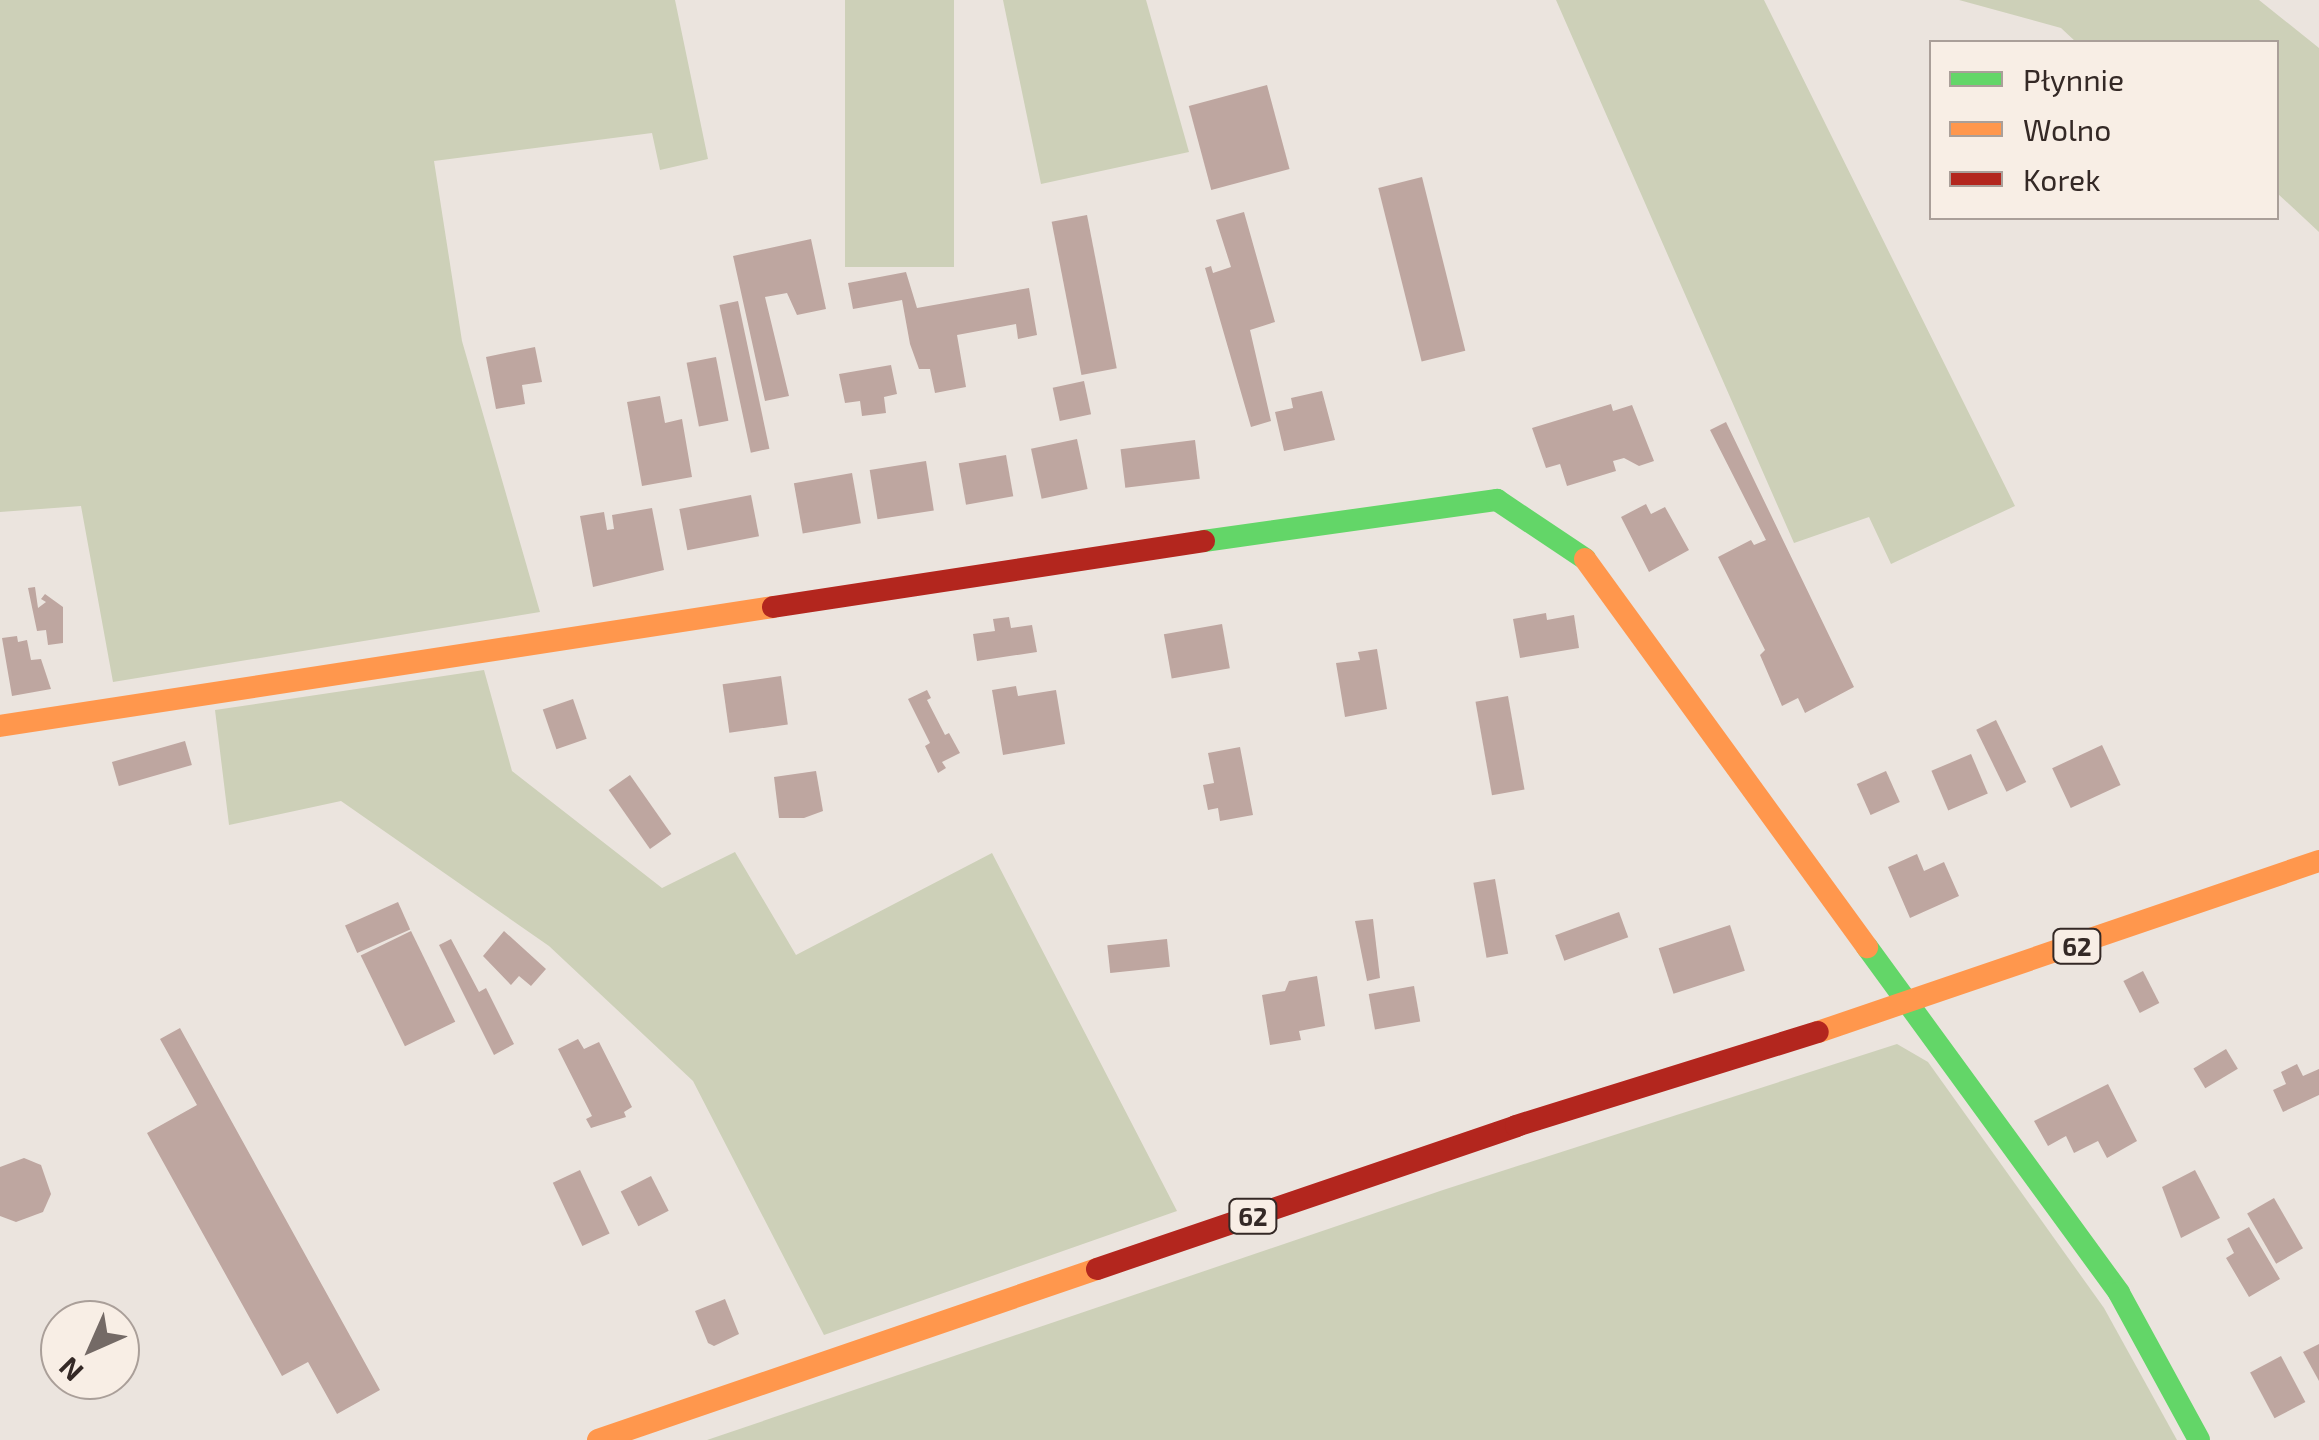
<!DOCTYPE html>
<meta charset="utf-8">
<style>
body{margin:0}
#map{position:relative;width:2319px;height:1440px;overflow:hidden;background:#ebe4de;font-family:"Exo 2",sans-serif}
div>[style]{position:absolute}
.green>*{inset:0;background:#cdd0b8;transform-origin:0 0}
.building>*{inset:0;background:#bea6a0;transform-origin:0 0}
.fast>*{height:22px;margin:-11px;padding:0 11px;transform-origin:11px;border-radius:11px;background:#63d668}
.slow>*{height:22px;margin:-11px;padding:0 11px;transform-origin:11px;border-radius:11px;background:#ff974d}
.jam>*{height:22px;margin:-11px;padding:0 11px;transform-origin:11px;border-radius:11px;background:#b3261e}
span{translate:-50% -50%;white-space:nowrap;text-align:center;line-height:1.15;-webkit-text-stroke:9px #f8eee5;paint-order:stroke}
.shield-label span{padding:2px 8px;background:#f8eee5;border:2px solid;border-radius:8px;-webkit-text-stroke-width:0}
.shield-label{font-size:25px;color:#342926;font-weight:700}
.legend{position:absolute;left:1929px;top:40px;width:350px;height:180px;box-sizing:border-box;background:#f8eee5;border:2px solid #aa9f99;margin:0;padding:12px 18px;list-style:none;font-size:30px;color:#342926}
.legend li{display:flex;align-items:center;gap:20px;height:50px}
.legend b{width:50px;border:2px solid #aa9f99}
.north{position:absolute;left:40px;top:1300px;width:100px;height:100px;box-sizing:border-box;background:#f8eee5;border:2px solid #aa9f99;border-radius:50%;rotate:225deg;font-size:28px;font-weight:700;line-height:40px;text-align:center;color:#342926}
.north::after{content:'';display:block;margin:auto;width:35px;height:45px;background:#746a66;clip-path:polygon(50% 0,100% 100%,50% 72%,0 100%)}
</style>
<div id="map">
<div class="green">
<div style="clip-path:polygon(0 0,675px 0,708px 159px,660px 170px,652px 133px,434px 161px,462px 341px,540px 612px,113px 682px,81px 506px,0 512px)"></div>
<div style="left:845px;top:0;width:109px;height:267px"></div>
<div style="clip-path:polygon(1003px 0,1146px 0,1189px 152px,1041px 184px)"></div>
<div style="clip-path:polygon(1556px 0,1764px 0,2015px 506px,1891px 564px,1869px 517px,1794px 543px)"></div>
<div style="clip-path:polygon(1959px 0,2259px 0,2319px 48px,2319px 232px,2277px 193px,2276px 42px,2076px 42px,2061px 28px)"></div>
<div style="clip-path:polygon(484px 670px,512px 771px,662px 888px,735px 852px,796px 955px,992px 853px,1177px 1211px,824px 1335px,693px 1081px,549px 946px,341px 801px,229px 825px,215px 710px)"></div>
<div style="clip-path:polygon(1897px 1044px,1928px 1062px,2104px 1308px,2177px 1440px,707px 1440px,1443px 1190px)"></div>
</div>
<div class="building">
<div style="left:1267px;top:85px;width:87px;height:81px;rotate:75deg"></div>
<div style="left:1422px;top:177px;width:179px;height:45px;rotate:76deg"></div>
<div style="clip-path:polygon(1244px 212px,1275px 322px,1250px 330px,1271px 421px,1251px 427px,1205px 268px,1211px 266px,1213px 273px,1231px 267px,1216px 220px)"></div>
<div style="left:1087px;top:215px;width:156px;height:36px;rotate:79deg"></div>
<div style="clip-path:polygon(811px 239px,826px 309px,797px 315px,787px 293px,765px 297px,789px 396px,765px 401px,733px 256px)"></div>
<div style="clip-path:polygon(906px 272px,917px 308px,1029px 288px,1037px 335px,1018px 339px,1016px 324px,957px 335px,966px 387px,935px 393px,930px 369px,919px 369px,910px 344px,902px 300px,853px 309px,848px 283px)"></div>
<div style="left:738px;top:301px;width:151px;height:19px;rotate:78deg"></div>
<div style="clip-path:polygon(535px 347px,542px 382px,522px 385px,525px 404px,496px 409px,486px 357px)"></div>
<div style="left:716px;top:357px;width:65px;height:30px;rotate:79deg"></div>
<div style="clip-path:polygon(891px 365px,897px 394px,884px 397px,886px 413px,862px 416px,860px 401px,845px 403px,839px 374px)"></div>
<div style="left:1084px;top:381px;width:34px;height:32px;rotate:78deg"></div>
<div style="clip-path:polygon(1322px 391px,1335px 440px,1284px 451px,1275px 412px,1293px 408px,1291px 398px)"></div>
<div style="clip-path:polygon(660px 396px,665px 423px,682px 419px,692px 477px,642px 486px,627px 402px)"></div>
<div style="clip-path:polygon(1611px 404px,1613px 411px,1632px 405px,1654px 461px,1639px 466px,1624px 458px,1613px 461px,1616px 471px,1567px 486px,1560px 464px,1546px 468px,1532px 428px)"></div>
<div style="clip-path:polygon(1726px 422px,1854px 687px,1805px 713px,1798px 698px,1782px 706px,1760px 655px,1765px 650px,1718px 557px,1751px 540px,1754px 545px,1766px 540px,1710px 430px)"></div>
<div style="left:1077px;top:439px;width:51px;height:47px;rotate:78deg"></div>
<div style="left:1195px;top:440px;width:39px;height:75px;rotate:83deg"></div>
<div style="left:1006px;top:455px;width:42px;height:48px;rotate:80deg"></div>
<div style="left:926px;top:461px;width:50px;height:57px;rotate:81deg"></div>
<div style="left:852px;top:473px;width:51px;height:59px;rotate:80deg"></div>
<div style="left:751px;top:495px;width:42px;height:73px;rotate:79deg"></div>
<div style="clip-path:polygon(1646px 504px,1651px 514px,1665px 507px,1689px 550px,1649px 572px,1621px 517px)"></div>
<div style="clip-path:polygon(652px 508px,664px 570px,593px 587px,580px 516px,604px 512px,607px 530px,614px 529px,612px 515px)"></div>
<div style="clip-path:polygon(35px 587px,38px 608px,46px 602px,41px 599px,45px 594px,63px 607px,63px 643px,48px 645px,46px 630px,37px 631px,28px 588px)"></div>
<div style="clip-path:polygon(1546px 613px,1547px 620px,1574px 615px,1579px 648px,1520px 658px,1513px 619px)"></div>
<div style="clip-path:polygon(1009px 617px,1011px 628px,1032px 625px,1037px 652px,977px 661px,973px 634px,995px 631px,993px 619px)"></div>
<div style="left:1222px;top:624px;width:45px;height:59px;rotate:80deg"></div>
<div style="clip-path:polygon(17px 636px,18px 642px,27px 640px,31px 660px,41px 659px,51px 689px,12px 696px,2px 638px)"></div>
<div style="clip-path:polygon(1377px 649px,1387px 709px,1345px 717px,1336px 663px,1360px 660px,1358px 652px)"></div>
<div style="left:781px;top:676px;width:49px;height:59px;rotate:82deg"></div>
<div style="clip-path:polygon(1016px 686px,1018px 696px,1056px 690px,1065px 744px,1003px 755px,992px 690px)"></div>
<div style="clip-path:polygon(927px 690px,931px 698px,927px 700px,945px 735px,949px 733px,960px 753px,942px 762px,946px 768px,938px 773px,925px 746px,930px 743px,908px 699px)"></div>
<div style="left:1508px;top:696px;width:95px;height:33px;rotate:80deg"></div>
<div style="left:573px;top:699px;width:42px;height:32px;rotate:71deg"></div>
<div style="left:1996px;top:720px;width:69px;height:22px;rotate:64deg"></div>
<div style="left:185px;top:741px;width:25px;height:76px;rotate:74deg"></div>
<div style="left:2102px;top:745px;width:44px;height:55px;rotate:65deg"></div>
<div style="clip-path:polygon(1240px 747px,1253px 815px,1220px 821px,1218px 808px,1208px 810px,1203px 785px,1214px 783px,1208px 753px)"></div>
<div style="left:1971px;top:754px;width:43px;height:43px;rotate:67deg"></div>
<div style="clip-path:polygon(816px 771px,823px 811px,804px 818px,779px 818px,774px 777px)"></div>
<div style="left:1886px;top:771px;width:34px;height:32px;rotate:66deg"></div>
<div style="left:630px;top:775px;width:72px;height:26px;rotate:55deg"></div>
<div style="clip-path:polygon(1917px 854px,1924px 871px,1944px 862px,1959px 896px,1910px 918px,1888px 867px)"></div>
<div style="left:1495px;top:879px;width:76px;height:22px;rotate:80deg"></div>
<div style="left:398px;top:902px;width:30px;height:58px;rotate:66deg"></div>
<div style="left:1619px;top:912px;width:27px;height:68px;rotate:70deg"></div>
<div style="clip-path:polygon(1373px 919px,1380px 978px,1367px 981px,1355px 921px)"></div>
<div style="left:1730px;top:925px;width:48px;height:75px;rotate:72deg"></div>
<div style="left:411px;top:931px;width:101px;height:56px;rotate:64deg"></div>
<div style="clip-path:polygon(504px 931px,546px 969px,531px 986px,519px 976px,511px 985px,483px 956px)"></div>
<div style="clip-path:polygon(451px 939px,479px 992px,486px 988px,514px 1044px,494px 1055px,439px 945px)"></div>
<div style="left:1167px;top:939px;width:28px;height:60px;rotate:84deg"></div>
<div style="left:2143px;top:971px;width:36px;height:22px;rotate:63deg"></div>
<div style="clip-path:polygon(1317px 976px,1325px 1026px,1299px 1031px,1301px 1040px,1270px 1045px,1262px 995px,1285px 991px,1289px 981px)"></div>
<div style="left:1414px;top:986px;width:36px;height:46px;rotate:80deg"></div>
<div style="clip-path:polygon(180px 1028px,380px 1390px,337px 1414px,308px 1362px,282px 1376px,147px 1133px,197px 1105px,160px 1039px)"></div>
<div style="clip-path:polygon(578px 1039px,584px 1049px,599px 1042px,632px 1107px,624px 1112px,626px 1117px,591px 1128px,586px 1119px,592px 1116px,558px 1049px)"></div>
<div style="left:2226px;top:1049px;width:23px;height:38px;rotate:59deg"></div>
<div style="clip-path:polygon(2297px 1064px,2303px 1076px,2319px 1069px,2319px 1095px,2283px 1112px,2273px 1090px,2286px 1084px,2281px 1072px)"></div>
<div style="clip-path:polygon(2108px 1084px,2137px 1141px,2107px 1158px,2098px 1141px,2074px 1153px,2066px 1136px,2048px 1146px,2034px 1121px)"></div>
<div style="clip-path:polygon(24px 1158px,41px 1165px,51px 1194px,43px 1212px,16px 1222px,0 1216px,0 1167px)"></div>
<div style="left:580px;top:1170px;width:70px;height:30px;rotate:65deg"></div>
<div style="clip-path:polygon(2195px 1170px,2220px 1218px,2181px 1238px,2162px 1187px)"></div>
<div style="left:651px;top:1176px;width:39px;height:34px;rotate:63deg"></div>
<div style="left:2274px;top:1198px;width:58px;height:31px;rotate:60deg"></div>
<div style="clip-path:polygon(2249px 1227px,2280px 1279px,2249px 1297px,2226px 1258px,2234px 1253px,2227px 1239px)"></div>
<div style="clip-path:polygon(725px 1299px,739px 1334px,714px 1346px,708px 1343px,695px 1311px)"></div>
<div style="clip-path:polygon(2319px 1344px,2319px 1381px,2303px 1352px)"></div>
<div style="left:2281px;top:1356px;width:52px;height:35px;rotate:62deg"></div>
</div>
<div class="fast">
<div style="left:1204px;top:541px;width:296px;rotate:-8deg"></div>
<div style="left:1497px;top:500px;width:106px;rotate:33.8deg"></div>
<div style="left:1867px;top:947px;width:428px;rotate:53.9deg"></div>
<div style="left:2119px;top:1293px;width:167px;rotate:61.4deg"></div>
</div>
<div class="slow">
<div style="left:1585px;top:559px;width:480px;rotate:54deg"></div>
<div style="left:0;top:726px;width:782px;rotate:-8.75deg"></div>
<div style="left:1818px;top:1032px;width:529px;rotate:-18.85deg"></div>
<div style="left:598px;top:1440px;width:527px;rotate:-18.92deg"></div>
</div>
<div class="jam">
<div style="left:773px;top:607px;width:436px;rotate:-8.7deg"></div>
<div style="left:1097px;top:1269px;width:443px;rotate:-18.8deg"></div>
<div style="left:1516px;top:1126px;width:316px;rotate:-17.3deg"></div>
</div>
<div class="shield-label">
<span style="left:2077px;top:946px">62</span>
<span style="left:1253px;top:1216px">62</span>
</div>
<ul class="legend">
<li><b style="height:12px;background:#63d668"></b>Płynnie</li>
<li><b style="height:12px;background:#ff974d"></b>Wolno</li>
<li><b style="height:12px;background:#b3261e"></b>Korek</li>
</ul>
<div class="north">N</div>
</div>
